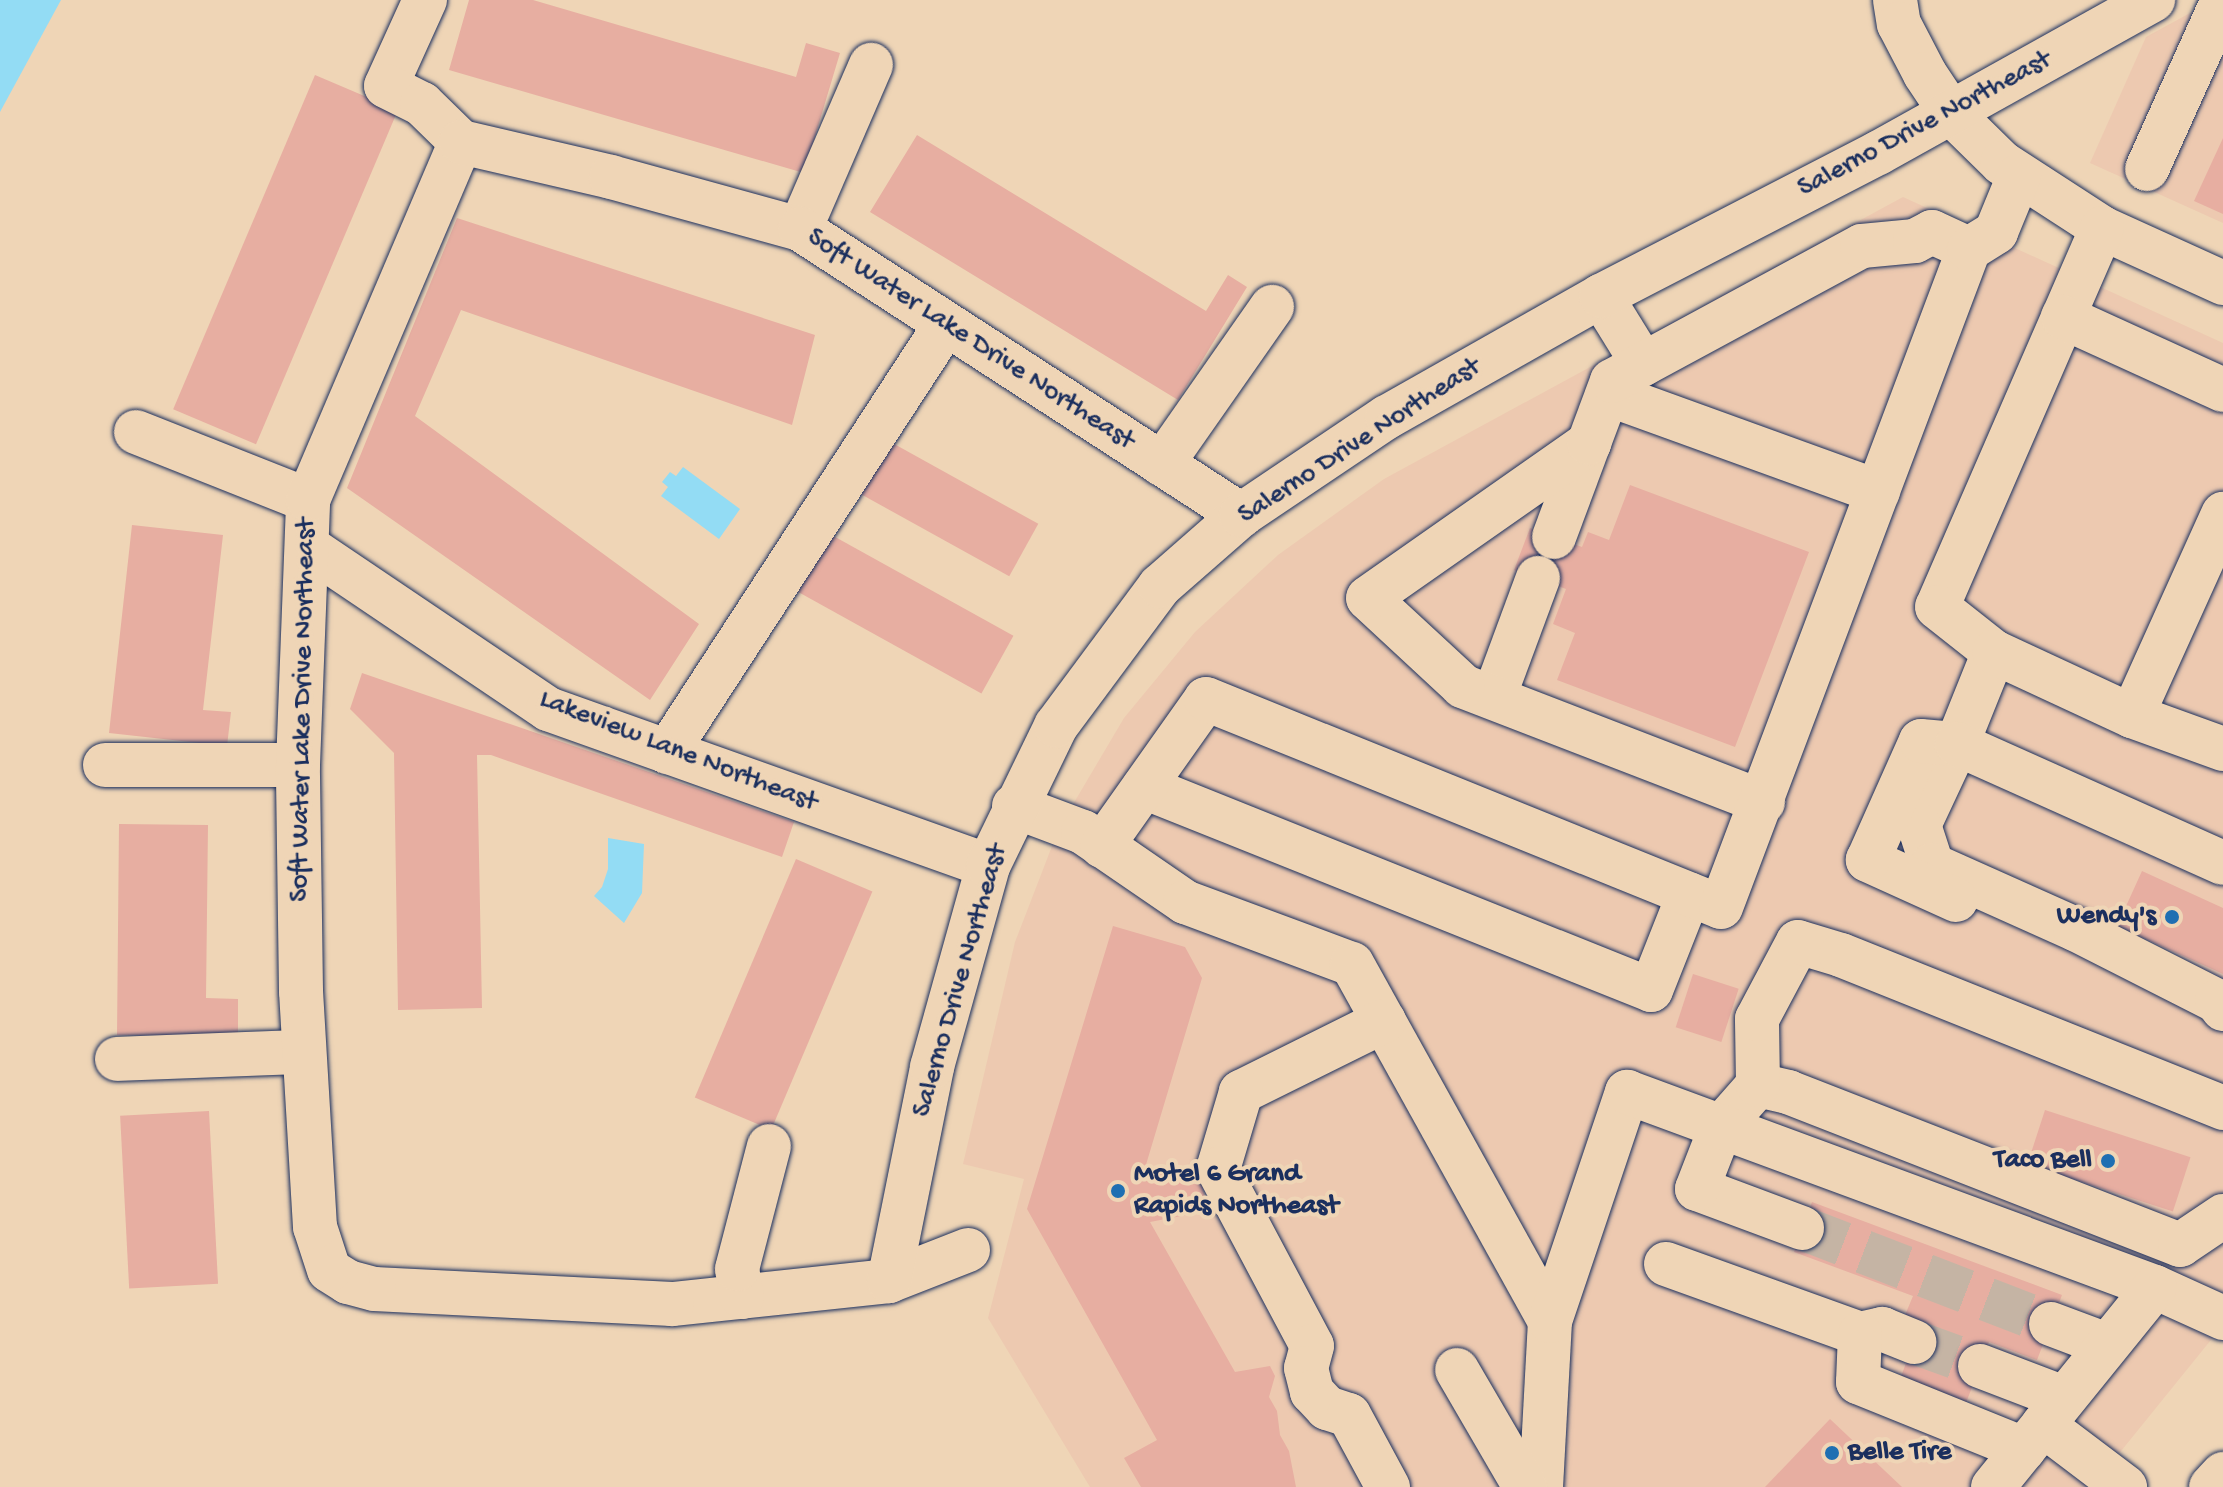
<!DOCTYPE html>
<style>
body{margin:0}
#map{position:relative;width:2223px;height:1487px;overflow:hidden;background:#efd5b6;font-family:"Gochi Hand",sans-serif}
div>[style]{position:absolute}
.built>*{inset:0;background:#edc9b0}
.water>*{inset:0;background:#93dcf4}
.building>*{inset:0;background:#e7aea1;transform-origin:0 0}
.minor-tunnel>*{height:44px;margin-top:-22px;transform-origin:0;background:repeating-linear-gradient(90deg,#c5b4a4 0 44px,transparent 0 66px)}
.roads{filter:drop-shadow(0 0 2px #1b2f5e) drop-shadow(0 0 2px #1b2f5e)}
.minor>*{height:44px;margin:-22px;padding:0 22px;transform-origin:22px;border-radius:22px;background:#efd5b6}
.major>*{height:44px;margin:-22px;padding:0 22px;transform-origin:22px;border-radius:22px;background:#efd5b6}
.dots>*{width:22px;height:22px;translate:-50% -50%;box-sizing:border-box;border:4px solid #efd5b6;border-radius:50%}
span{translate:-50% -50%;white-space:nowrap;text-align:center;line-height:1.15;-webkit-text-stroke:8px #efd5b6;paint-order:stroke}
.street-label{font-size:28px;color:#1b2f5e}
.poi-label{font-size:28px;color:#1b2f5e;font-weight:700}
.right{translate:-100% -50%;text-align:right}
.left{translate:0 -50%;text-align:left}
</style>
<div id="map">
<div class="built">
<div style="clip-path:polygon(2214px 0,2223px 0,2223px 223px,2090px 163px,2146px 37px)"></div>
<div style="clip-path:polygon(1903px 197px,2223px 343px,2223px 1325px,2092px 1487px,1090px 1487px,988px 1318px,1024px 1179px,963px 1164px,1015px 942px,1059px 828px,1124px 718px,1195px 632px,1278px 555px,1384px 479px)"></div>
</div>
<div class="water">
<div style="clip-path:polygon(0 0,61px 0,0 112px)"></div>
<div style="clip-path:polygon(683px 467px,740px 509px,719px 539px,661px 496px,668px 487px,662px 482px,670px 472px,676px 476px)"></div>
<div style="clip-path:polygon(608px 838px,644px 844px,642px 893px,624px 923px,594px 896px,602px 887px,608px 869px)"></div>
</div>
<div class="building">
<div style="clip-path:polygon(469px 0,533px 0,796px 77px,806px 43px,840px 53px,804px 173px,449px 70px)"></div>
<div style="left:315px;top:75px;width:90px;height:363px;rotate:23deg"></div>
<div style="clip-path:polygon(917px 135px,1206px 311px,1228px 275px,1247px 287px,1178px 400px,870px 212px)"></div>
<div style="clip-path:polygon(2223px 138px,2223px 214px,2194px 201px)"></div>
<div style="clip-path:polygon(457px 218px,815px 335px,792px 425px,461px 310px,415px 416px,699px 624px,650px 700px,347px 488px)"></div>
<div style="left:887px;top:440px;width:173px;height:60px;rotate:29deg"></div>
<div style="clip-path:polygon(1630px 485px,1809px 552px,1735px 747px,1557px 680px,1575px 633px,1553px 624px,1566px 589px,1514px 570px,1530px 528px,1582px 547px,1588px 532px,1609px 540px)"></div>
<div style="clip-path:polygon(132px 525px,223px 535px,203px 710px,231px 712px,227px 746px,109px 733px)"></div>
<div style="left:828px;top:533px;width:212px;height:66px;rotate:29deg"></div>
<div style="clip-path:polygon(362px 673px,794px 822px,782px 857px,491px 755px,477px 755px,482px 1008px,398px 1010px,394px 753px,350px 709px)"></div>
<div style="clip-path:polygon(119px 824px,208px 825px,206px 998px,238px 999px,238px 1037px,117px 1035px)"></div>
<div style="left:796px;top:859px;width:83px;height:259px;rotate:23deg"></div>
<div style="clip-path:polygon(2142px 871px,2223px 908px,2223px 974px,2117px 926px)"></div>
<div style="clip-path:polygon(1113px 926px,1185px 947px,1202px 978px,1145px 1168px,1160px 1173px,1187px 1168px,1200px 1172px,1207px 1211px,1150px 1222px,1235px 1372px,1270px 1366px,1275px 1376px,1269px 1397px,1277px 1411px,1280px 1435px,1289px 1451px,1296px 1487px,1141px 1487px,1124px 1458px,1157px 1440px,1027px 1209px)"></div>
<div style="left:1693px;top:974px;width:48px;height:56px;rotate:18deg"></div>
<div style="left:2045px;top:1110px;width:153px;height:57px;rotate:18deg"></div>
<div style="left:209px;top:1111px;width:173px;height:89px;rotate:87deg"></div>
<div style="clip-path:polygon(1812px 1202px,2062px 1295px,2037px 1360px,1989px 1342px,1963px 1411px,1897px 1387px,1920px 1326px,1903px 1320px,1913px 1296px,1794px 1252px)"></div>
<div style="clip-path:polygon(1830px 1419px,1902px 1487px,1765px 1487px)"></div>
</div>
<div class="minor-tunnel">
<div style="left:1802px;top:1228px;width:267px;rotate:21.1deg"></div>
<div style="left:1914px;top:1342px;width:70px;rotate:20deg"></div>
</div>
<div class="roads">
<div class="minor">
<div style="left:425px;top:0;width:94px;rotate:114.4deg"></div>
<div style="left:386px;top:86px;width:40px;rotate:26.6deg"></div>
<div style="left:422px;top:104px;width:54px;rotate:44.3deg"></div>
<div style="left:1895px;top:0;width:24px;rotate:81deg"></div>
<div style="left:1899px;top:24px;width:56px;rotate:62.5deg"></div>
<div style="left:1925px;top:74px;width:47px;rotate:56.3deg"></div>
<div style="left:1951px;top:113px;width:71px;rotate:44.4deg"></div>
<div style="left:2002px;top:163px;width:119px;rotate:33deg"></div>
<div style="left:2102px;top:228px;width:133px;rotate:24.4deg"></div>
<div style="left:2147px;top:169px;width:185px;rotate:-65.8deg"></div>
<div style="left:2102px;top:228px;width:413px;rotate:113.5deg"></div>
<div style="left:1937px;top:607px;width:73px;rotate:38.3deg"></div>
<div style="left:1994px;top:652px;width:99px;rotate:111.9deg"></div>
<div style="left:1957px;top:744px;width:89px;rotate:115.1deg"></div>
<div style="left:1919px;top:825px;width:42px;rotate:72deg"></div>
<div style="left:1932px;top:865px;width:157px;rotate:24.1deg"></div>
<div style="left:2075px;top:929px;width:159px;rotate:26.9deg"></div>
<div style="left:2217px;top:1001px;width:10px;rotate:53deg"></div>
<div style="left:800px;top:229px;width:179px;rotate:-66.6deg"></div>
<div style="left:1601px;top:296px;width:80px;rotate:58.3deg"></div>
<div style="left:2063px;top:317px;width:176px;rotate:24.5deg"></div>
<div style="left:1608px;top:394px;width:287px;rotate:19.9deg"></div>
<div style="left:136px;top:432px;width:185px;rotate:21.6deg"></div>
<div style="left:1162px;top:464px;width:192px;rotate:-55deg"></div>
<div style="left:1554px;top:537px;width:100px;rotate:-69.6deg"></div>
<div style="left:308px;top:547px;width:290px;rotate:34deg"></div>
<div style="left:548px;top:709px;width:467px;rotate:19.6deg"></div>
<div style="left:1994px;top:652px;width:152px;rotate:24.9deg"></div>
<div style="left:2132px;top:716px;width:97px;rotate:19.9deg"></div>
<div style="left:1494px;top:697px;width:127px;rotate:-69.7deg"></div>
<div style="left:2132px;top:716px;width:222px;rotate:-65.7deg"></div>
<div style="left:667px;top:752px;width:511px;rotate:-56.9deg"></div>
<div style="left:105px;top:765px;width:193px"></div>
<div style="left:1144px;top:787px;width:546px;rotate:21.82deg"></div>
<div style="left:1651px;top:990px;width:103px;rotate:-68.4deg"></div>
<div style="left:1763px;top:802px;width:322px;rotate:-158.9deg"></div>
<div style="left:1463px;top:686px;width:129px;rotate:-137.2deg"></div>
<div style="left:1368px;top:598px;width:270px;rotate:-35deg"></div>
<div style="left:1589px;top:443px;width:66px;rotate:-69.6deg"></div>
<div style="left:1612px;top:381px;width:284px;rotate:-28.4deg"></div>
<div style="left:1862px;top:246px;width:53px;rotate:-5.4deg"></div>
<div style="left:1915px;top:241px;width:19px;rotate:-28deg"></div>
<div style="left:1932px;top:232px;width:41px;rotate:24.7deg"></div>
<div style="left:1014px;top:806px;width:74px;rotate:20.6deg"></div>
<div style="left:1083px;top:832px;width:124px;rotate:34.5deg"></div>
<div style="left:1185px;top:902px;width:178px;rotate:20.4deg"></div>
<div style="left:1352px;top:964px;width:408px;rotate:61deg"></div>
<div style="left:1550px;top:1321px;width:166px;rotate:93.1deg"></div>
<div style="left:1102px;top:846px;width:180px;rotate:-54.7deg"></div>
<div style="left:1206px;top:699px;width:555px;rotate:21.99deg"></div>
<div style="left:1721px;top:907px;width:703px;rotate:-69.35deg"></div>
<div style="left:1969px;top:249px;width:32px;rotate:-32deg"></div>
<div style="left:1996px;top:232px;width:61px;rotate:-67.7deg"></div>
<div style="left:1956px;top:900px;width:97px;rotate:-155.6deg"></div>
<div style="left:1868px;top:860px;width:130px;rotate:-66deg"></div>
<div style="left:1921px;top:741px;width:36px;rotate:5deg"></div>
<div style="left:1957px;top:744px;width:291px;rotate:24.1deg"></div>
<div style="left:1384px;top:1021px;width:160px;rotate:153.6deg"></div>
<div style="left:1241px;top:1092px;width:80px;rotate:106.6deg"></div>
<div style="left:1218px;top:1169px;width:200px;rotate:62deg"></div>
<div style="left:1312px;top:1346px;width:23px;rotate:105deg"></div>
<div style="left:1306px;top:1368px;width:25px;rotate:76deg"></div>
<div style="left:1312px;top:1392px;width:22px;rotate:47deg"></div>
<div style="left:1327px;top:1408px;width:23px;rotate:18deg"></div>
<div style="left:1349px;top:1415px;width:82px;rotate:61.6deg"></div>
<div style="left:117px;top:1059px;width:186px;rotate:-2.2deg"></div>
<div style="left:1758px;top:1085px;width:31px;rotate:13deg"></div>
<div style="left:1788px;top:1092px;width:421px;rotate:21.3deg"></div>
<div style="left:2180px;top:1245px;width:52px;rotate:-34deg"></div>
<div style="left:1802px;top:1228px;width:112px;rotate:-159.6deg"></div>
<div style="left:1697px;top:1189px;width:66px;rotate:-68.8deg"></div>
<div style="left:1721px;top:1127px;width:56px;rotate:-48.6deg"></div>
<div style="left:1758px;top:1085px;width:66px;rotate:-90.9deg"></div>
<div style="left:1757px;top:1019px;width:87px;rotate:-62deg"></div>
<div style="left:1798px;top:942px;width:45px;rotate:16.8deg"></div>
<div style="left:1841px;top:955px;width:412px;rotate:21.8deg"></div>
<div style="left:968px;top:1250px;width:85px;rotate:158.6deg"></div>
<div style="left:889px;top:1281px;width:218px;rotate:173.9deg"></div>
<div style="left:672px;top:1304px;width:298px;rotate:-177.1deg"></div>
<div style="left:374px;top:1289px;width:27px;rotate:-165deg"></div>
<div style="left:348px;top:1282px;width:22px;rotate:-148deg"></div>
<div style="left:329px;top:1270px;width:45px;rotate:-108deg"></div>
<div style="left:315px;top:1227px;width:236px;rotate:-93.4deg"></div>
<div style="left:301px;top:991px;width:226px;rotate:-90.8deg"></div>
<div style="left:298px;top:765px;width:265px;rotate:-87.8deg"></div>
<div style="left:308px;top:500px;width:389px;rotate:-66.9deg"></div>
<div style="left:461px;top:142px;width:154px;rotate:13.1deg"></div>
<div style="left:611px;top:177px;width:196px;rotate:15.4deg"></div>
<div style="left:800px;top:229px;width:526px;rotate:32.96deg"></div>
<div style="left:1666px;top:1264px;width:206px;rotate:19.8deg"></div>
<div style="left:1860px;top:1334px;width:23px;rotate:-13deg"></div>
<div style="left:1882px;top:1329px;width:35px;rotate:22deg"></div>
<div style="left:889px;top:1281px;width:218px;rotate:-78.6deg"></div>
<div style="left:932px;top:1067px;width:209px;rotate:-74.4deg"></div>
<div style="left:988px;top:866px;width:156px;rotate:-64.1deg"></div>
<div style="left:1056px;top:726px;width:174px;rotate:-53.4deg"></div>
<div style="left:1160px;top:586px;width:108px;rotate:-41.2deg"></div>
<div style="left:1241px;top:515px;width:176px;rotate:-33.9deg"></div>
<div style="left:1387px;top:417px;width:246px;rotate:-29.5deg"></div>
<div style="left:1601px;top:296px;width:312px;rotate:-27.3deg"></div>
<div style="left:1878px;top:153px;width:315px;rotate:-29.1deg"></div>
<div style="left:742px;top:1297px;width:28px;rotate:-100deg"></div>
<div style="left:737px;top:1269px;width:127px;rotate:-75.4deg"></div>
<div style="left:1550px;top:1321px;width:242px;rotate:-71.4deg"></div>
<div style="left:1627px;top:1092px;width:563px;rotate:20.27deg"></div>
<div style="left:2155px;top:1287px;width:75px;rotate:24.5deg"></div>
<div style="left:2051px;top:1324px;width:60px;rotate:20.6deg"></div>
<div style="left:1860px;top:1334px;width:48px;rotate:92.4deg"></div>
<div style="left:1858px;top:1382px;width:179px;rotate:22deg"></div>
<div style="left:1980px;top:1366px;width:90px;rotate:20.9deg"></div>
<div style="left:1457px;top:1370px;width:135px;rotate:59.8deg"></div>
<div style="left:2043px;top:1425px;width:103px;rotate:37.1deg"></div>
<div style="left:1993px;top:1487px;width:257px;rotate:-51deg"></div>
</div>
<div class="major">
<div style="left:2211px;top:1487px;width:18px;rotate:-47deg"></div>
</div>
</div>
<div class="dots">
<div style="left:2172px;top:917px;background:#1f6fb2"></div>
<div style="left:2108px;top:1161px;background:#1f6fb2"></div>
<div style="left:1118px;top:1191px;background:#1f6fb2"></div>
<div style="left:1832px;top:1453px;background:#1f6fb2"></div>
</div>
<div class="street-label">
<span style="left:1925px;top:125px;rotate:-28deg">Salerno Drive Northeast</span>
<span style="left:970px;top:340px;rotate:33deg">Soft Water Lake Drive Northeast</span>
<span style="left:1360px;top:442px;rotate:-33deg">Salerno Drive Northeast</span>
<span style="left:304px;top:710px;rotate:-89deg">Soft Water Lake Drive Northeast</span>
<span style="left:678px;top:752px;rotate:21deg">Lakeview Lane Northeast</span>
<span style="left:961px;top:981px;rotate:-74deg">Salerno Drive Northeast</span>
</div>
<div class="poi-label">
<span class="right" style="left:2156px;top:917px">Wendy's</span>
<span class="right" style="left:2092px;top:1161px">Taco Bell</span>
<span class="left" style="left:1134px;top:1191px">Motel 6 Grand<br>Rapids Northeast</span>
<span class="left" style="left:1848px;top:1453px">Belle Tire</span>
</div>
</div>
